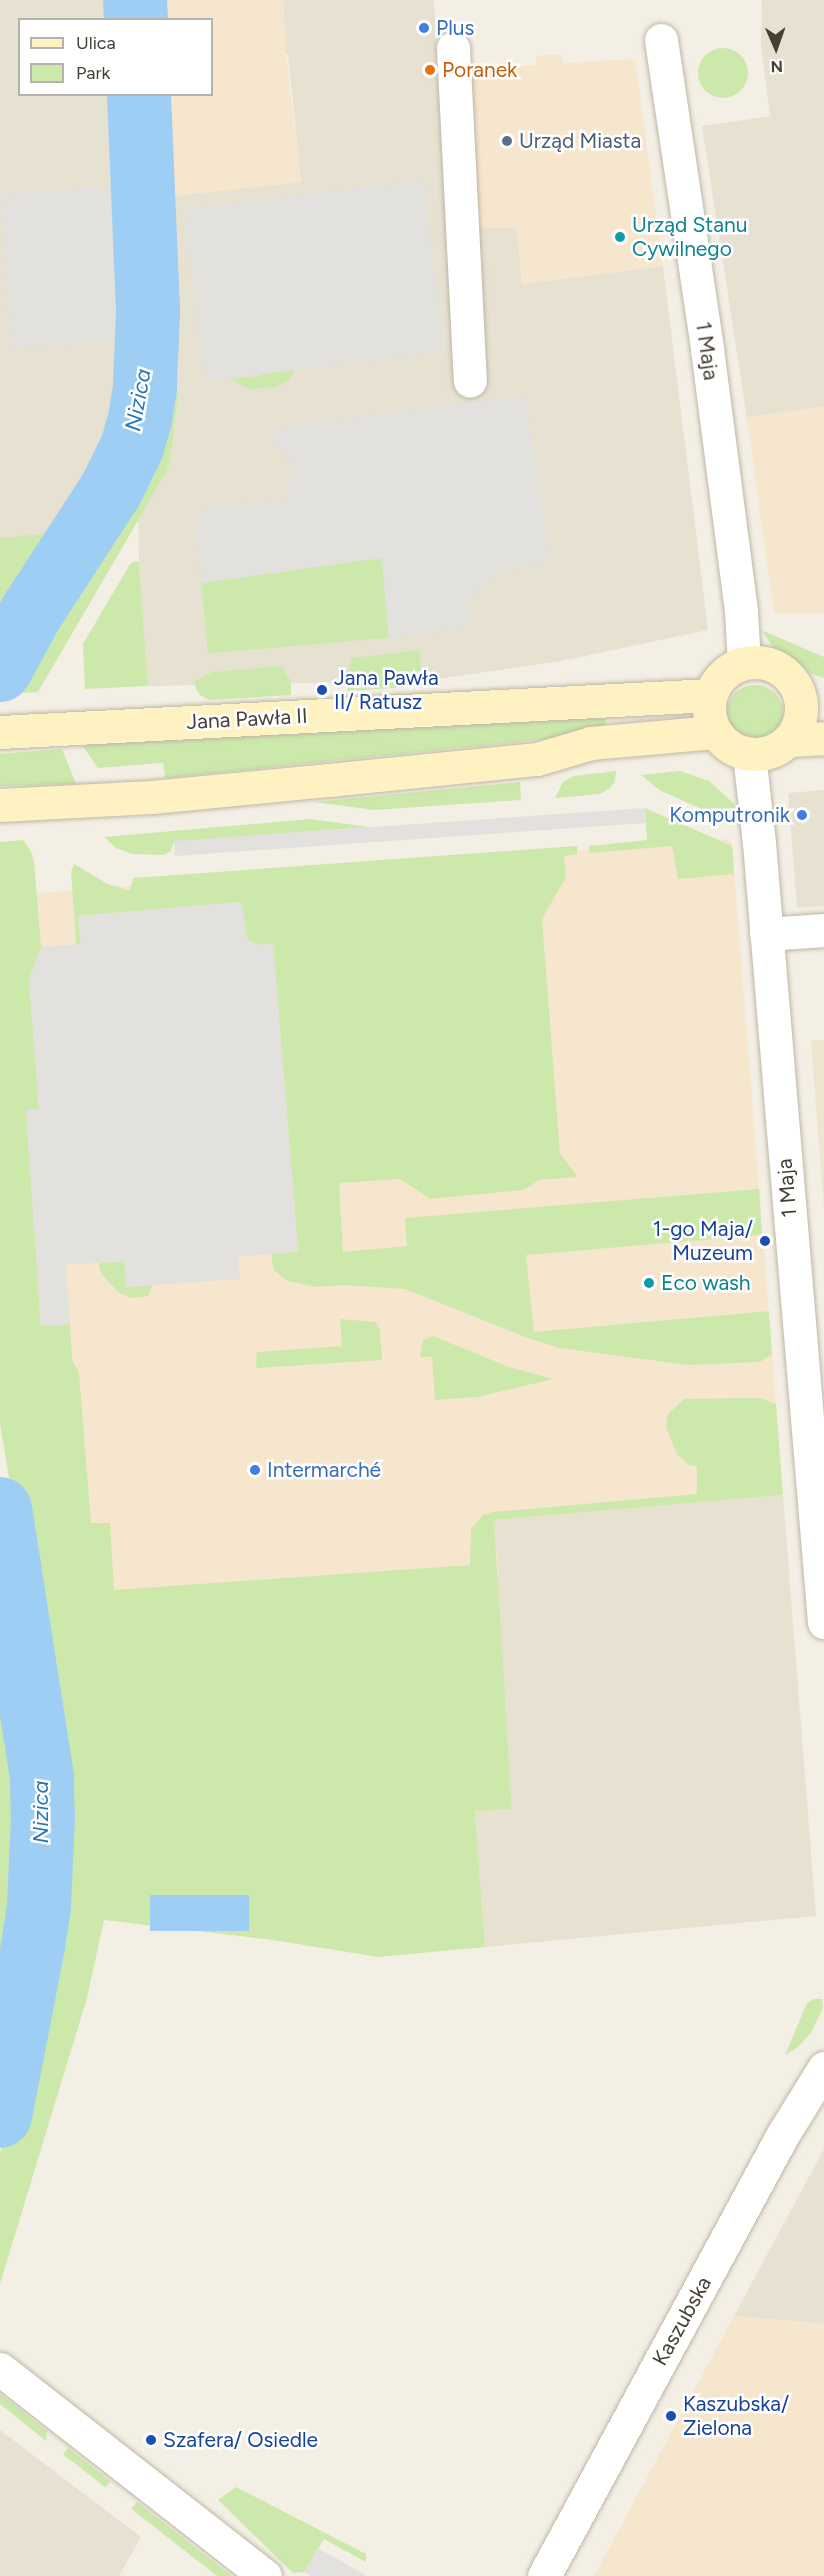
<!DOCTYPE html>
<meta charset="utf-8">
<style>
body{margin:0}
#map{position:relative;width:824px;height:2576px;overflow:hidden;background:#f3efe4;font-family:Figtree,sans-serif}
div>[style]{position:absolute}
.residential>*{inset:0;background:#e7e1d2}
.commercial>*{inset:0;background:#f6e6ce}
.education>*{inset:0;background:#ede5cd}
.green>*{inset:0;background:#cce9ab;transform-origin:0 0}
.round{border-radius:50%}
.parking>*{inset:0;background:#e3e1dd;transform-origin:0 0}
.water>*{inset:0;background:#9ecef3;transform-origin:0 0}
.river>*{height:64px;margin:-32px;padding:0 32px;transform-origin:32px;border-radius:32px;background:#9ecef3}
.roads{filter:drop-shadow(0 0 2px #bfb7a7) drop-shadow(0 0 2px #bfb7a7)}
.street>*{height:33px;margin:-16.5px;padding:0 16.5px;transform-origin:16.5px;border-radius:16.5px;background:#fff}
.secondary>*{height:33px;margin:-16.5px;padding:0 16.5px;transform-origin:16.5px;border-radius:16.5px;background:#fff2c2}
.secondary>.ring{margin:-16.5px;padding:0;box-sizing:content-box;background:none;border:33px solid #fff2c2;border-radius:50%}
.dots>*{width:16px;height:16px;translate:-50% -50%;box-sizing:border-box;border:3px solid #fff;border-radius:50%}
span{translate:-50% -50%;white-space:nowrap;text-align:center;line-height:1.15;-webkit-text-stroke:5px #fff;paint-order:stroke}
.shop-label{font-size:21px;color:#366cbe}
.left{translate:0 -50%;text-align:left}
.right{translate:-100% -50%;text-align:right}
.food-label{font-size:21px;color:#c56008}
.service-label{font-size:21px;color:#4e5e75}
.culture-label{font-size:21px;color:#0d838f}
.street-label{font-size:21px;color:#453f34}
.transit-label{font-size:21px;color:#164399}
.water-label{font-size:22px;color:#2977b5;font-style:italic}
.legend{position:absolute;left:18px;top:18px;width:195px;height:78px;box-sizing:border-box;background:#fff;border:2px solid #b5b2ae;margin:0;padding:8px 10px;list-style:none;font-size:18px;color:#453f34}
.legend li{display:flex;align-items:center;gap:12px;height:30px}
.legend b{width:30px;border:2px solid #b5b2ae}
.north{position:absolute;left:746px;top:18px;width:60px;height:60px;-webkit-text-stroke:4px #fff;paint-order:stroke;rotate:178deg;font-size:16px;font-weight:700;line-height:24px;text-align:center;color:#453f34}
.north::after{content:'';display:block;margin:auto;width:21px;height:27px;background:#453f34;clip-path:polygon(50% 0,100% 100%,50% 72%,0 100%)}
</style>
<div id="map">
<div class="residential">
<div style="clip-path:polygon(0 0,120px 0,121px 19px,20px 20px,20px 94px,127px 95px,135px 311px,130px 387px,112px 460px,73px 531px,15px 610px,0 639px)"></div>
<div style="clip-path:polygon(283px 0,434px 0,438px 70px,517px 228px,522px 284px,663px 266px,708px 630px,561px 661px,423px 681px,148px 686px,139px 562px,138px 519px,167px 471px,171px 457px,178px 396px,162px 197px,301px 182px,288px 55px,286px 54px)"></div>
<div style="clip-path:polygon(762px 0,824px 0,824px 406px,747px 418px,702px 126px,770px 116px,761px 46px)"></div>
<div style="clip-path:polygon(824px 790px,824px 906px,797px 908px,788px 793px)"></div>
<div style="clip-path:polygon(783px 1495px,816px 1916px,485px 1947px,475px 1811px,512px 1808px,493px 1520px)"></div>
<div style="clip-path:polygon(824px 2149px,824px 2324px,734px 2316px)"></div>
<div style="clip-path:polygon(0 2430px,141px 2537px,119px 2576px,0 2576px)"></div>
</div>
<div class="commercial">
<div style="clip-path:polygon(146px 0,283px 0,286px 54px,301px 182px,162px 197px,153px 95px,212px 94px,212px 20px,147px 19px)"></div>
<div style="clip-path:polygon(549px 55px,562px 55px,563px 63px,635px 59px,663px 266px,522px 284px,517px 228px,474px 228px,464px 68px,537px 65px,536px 56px)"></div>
<div style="clip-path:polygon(824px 406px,824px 613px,774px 614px,747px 418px)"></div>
<div style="clip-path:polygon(727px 839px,732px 843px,783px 1495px,494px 1520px,499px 1576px,39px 1606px,0 896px)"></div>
<div style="clip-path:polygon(734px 2316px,824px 2324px,824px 2576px,594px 2576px)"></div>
</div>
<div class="education">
<div style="clip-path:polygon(824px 1040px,824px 1209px,811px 1041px)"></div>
</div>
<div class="green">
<div class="round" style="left:698px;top:48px;width:50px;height:50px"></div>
<div style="clip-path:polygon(163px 213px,178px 396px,171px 457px,167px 471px,38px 692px,2px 694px,50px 609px,125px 499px,143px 454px,155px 403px,160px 362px)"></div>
<div style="clip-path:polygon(294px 365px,293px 375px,288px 381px,274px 387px,249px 389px,231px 379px,258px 376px)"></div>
<div style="clip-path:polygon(73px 531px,15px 610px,0 641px,0 538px)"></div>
<div style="left:382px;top:558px;width:80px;height:182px;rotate:85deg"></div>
<div style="clip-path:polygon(135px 561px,139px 562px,148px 686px,85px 689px,83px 644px,130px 564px)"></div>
<div style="clip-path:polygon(761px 630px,824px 657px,824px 678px,812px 674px,774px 648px)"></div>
<div style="clip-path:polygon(419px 650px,424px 686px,348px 691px,347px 679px,352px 658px)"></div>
<div style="clip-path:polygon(281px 666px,291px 681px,291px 695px,210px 700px,200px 695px,196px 689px,195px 681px,213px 672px)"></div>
<div class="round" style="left:727px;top:685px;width:56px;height:56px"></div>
<div style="clip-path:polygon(605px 713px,607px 733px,165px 778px,163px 763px,98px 768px,82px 745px)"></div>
<div style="clip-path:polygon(62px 749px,76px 784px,0 786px,0 754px)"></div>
<div style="clip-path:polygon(616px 771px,615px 781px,610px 788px,600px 794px,555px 798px,563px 782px,574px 776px)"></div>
<div style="clip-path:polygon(680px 771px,709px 781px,725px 795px,735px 805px,742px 827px,659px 790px,641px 775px)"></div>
<div style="clip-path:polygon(520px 782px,521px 800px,374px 810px,314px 802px)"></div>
<div style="clip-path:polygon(645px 808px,732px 846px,734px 874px,678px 879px,672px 846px,589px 853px,589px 846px,647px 840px)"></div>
<div style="clip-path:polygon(310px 819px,369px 827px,174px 842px,171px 851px,164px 855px,132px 854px,116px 848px,104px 837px)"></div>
<div style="clip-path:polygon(23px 840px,31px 851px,34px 862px,41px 947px,29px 979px,39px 1109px,26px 1110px,41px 1326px,70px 1324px,72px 1360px,79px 1373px,91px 1523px,110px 1523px,114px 1590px,470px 1565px,471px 1529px,483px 1515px,493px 1512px,697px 1494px,697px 1466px,689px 1465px,677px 1454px,666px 1427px,668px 1414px,684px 1399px,760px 1398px,776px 1404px,783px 1495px,494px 1520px,512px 1809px,475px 1811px,485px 1947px,378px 1957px,273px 1940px,104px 1920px,87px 1998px,0 2284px,0 2153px,34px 2030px,64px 1873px,63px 1804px,0 1423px,0 842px)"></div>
<div style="clip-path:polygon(577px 846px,577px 854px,564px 856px,566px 877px,542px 919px,560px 1154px,578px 1177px,539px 1180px,524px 1190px,430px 1199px,400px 1179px,339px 1183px,343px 1252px,407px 1246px,405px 1218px,759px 1189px,762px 1235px,526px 1255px,534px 1332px,769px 1311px,772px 1354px,760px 1362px,688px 1365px,560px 1348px,528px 1338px,405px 1289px,343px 1285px,317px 1287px,287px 1281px,274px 1270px,272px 1263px,272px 1254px,298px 1251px,273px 944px,257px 945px,247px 939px,241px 902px,79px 916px,81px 944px,76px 944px,71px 872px,74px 864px,108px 884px,130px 891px,133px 878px)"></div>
<div style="clip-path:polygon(125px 1261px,126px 1287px,153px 1285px,148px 1296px,131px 1298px,118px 1292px,102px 1275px,98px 1263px)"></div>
<div style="clip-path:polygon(340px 1319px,376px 1322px,380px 1330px,382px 1360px,256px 1368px,257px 1352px,342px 1346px)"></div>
<div style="clip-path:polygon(433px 1336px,509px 1367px,553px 1379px,477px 1397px,435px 1400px,432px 1357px,420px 1357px,423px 1340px)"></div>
<div style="clip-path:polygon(0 1607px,32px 1816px,28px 1904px,0 2066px)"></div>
<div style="clip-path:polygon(814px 1999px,822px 1999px,823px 2008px,811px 2033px,798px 2047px,785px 2055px,807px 2003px)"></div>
<div style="clip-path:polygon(0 2394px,47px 2431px,46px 2441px,0 2404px)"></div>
<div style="left:68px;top:2448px;width:54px;height:8px;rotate:38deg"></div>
<div style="clip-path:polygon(236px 2487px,366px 2554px,366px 2562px,324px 2539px,304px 2572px,293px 2573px,218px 2500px)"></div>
<div style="left:137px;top:2502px;width:120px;height:9px;rotate:38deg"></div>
</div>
<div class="parking">
<div style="left:423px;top:180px;width:173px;height:241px;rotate:83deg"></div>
<div style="left:115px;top:186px;width:155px;height:115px;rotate:86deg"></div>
<div style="clip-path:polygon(525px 395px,550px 562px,499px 571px,467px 601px,470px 628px,389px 638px,382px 558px,202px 583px,194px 526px,205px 506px,286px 501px,292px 477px,289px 461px,269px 434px,283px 426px,298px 424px)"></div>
<div style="left:645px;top:808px;width:15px;height:472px;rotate:86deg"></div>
<div style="clip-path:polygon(241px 902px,247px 939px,257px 945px,273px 943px,298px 1251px,238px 1257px,240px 1279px,126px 1287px,124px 1261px,66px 1265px,70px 1324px,41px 1326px,26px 1110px,39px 1109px,29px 979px,41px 947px,81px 944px,78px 916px)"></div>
<div style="clip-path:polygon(318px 2548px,360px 2572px,366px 2576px,312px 2576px,304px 2572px)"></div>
</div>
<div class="water">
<div style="left:150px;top:1895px;width:99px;height:36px"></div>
</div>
<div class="river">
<div style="left:135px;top:0;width:20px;rotate:87deg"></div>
<div style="left:0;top:670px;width:65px;rotate:-61.5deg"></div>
<div style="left:31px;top:613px;width:147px;rotate:-57deg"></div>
<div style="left:111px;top:490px;width:48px;rotate:-64deg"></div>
<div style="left:132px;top:447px;width:29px;rotate:-74deg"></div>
<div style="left:140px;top:419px;width:33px;rotate:-81deg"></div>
<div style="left:145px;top:386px;width:76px;rotate:-87.7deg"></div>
<div style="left:148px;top:310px;width:216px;rotate:-92.4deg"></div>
<div style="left:0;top:1509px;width:272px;rotate:81.1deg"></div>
<div style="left:42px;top:1778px;width:39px;rotate:89deg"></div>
<div style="left:43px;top:1817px;width:89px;rotate:92.6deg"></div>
<div style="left:39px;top:1906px;width:40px;rotate:98.5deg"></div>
<div style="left:33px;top:1946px;width:173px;rotate:101deg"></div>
</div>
<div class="roads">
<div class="street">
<div style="left:661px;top:40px;width:312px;rotate:81.5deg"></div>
<div style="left:707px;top:349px;width:264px;rotate:82.6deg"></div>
<div style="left:741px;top:611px;width:52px;rotate:86.7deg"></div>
<div style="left:453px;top:48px;width:333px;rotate:87.1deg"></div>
<div style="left:749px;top:754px;width:90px;rotate:83.6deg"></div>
<div style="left:759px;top:843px;width:782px;rotate:85.23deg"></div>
<div style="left:766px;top:934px;width:58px;rotate:-3.9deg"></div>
<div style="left:0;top:2369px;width:336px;rotate:38deg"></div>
<div style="left:544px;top:2576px;width:500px;rotate:-61.59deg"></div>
<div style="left:782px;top:2136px;width:80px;rotate:-58.3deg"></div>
</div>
<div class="secondary">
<div class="ring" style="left:709px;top:662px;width:59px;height:59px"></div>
<div style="left:0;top:732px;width:711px;rotate:-2.98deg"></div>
<div style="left:789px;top:740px;width:35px;rotate:-3deg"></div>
<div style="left:0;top:805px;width:152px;rotate:-3deg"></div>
<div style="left:152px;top:797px;width:178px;rotate:-5.5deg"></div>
<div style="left:329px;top:780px;width:209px;rotate:-5.8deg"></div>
<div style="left:537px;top:759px;width:56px;rotate:-16.5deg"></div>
<div style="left:591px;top:743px;width:124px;rotate:-5.1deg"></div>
</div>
</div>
<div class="dots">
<div style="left:424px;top:28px;background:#3f7fe0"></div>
<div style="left:430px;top:70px;background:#e8710a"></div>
<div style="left:507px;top:141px;background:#5c6f8a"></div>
<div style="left:620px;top:237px;background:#0f9aa8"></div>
<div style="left:322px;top:690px;background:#1a4fb4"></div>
<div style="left:802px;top:815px;background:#3f7fe0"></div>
<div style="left:765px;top:1241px;background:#1a4fb4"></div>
<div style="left:649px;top:1283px;background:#0f9aa8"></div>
<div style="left:255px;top:1470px;background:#3f7fe0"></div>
<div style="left:671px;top:2416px;background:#1a4fb4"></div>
<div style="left:151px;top:2440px;background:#1a4fb4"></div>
</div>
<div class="shop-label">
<span class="left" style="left:436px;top:28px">Plus</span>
<span class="right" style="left:790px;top:815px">Komputronik</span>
<span class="left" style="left:267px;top:1470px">Intermarché</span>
</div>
<div class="food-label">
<span class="left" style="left:442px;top:70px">Poranek</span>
</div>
<div class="service-label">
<span class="left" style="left:519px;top:141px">Urząd Miasta</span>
</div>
<div class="culture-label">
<span class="left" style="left:632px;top:237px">Urząd Stanu<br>Cywilnego</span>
<span class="left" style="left:661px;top:1283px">Eco wash</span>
</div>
<div class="street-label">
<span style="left:707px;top:351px;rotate:82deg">1 Maja</span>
<span style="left:247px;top:719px;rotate:-3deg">Jana Pawła II</span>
<span style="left:787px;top:1188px;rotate:-95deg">1 Maja</span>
<span style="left:682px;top:2321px;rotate:-61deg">Kaszubska</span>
</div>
<div class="transit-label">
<span class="left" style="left:334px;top:690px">Jana Pawła<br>II/ Ratusz</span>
<span class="right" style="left:753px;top:1241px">1-go Maja/<br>Muzeum</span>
<span class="left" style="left:683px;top:2416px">Kaszubska/<br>Zielona</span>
<span class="left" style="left:163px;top:2440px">Szafera/ Osiedle</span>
</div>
<div class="water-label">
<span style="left:138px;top:400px;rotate:-80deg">Nizica</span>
<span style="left:41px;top:1812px;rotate:-90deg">Nizica</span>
</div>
<ul class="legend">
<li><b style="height:8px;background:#fff2c2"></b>Ulica</li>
<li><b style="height:16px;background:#cce9ab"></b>Park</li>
</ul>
<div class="north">N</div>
</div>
